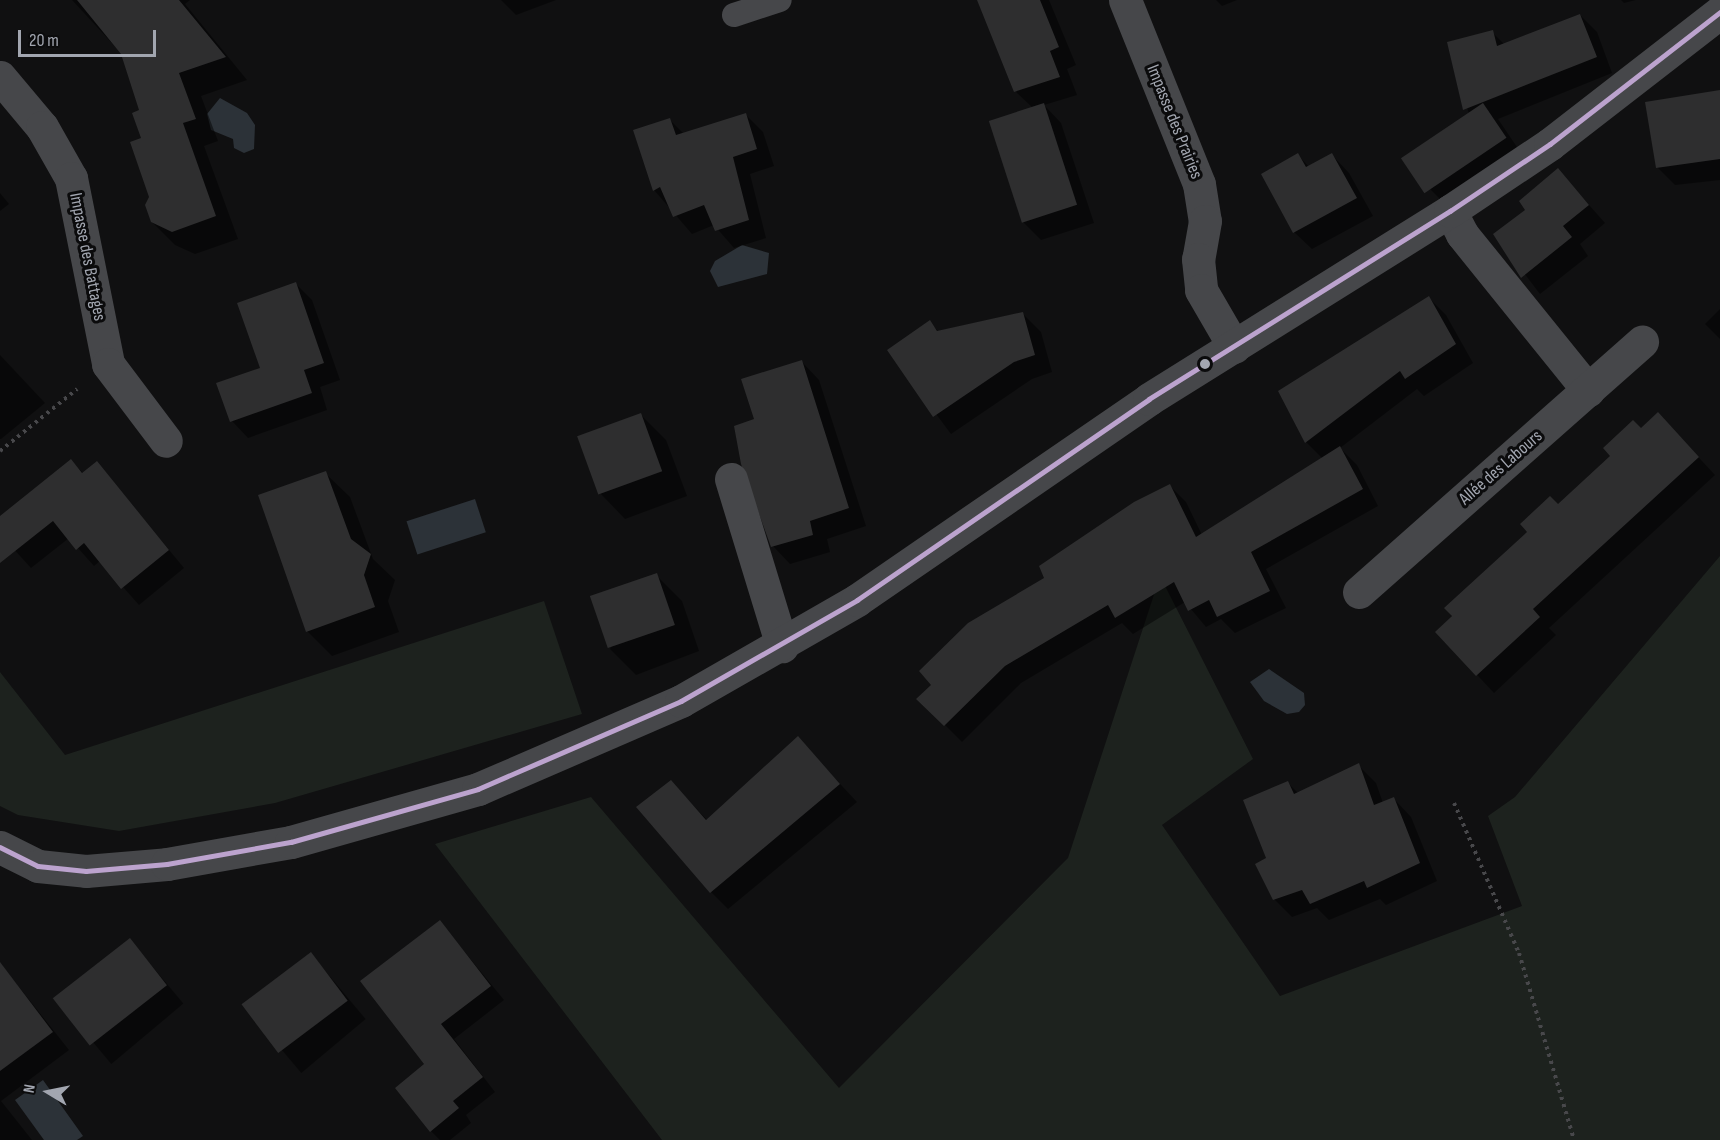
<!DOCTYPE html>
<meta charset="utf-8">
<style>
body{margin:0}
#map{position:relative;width:1720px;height:1140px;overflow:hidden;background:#101011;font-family:"Sofia Sans Condensed",sans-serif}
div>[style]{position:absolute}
.green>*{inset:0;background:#1d221e}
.water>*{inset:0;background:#2c3238;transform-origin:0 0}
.shadow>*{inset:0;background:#0007;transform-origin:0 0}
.building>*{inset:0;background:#2e2e2f;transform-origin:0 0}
.path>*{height:4px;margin-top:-2px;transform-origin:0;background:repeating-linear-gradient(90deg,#48484b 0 3px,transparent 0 7.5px)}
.lane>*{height:24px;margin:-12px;padding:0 12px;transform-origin:12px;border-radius:12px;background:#46474a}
.street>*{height:33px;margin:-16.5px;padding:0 16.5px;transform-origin:16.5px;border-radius:16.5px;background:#46474a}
.bus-1>*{height:4.5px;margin:-2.25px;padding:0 2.25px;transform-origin:2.25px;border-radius:2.25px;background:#bca3ce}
.dots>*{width:16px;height:16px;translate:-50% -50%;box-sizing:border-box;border:3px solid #0b0b0c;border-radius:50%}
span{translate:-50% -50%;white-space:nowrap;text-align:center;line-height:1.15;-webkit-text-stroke:6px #0b0b0c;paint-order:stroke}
.street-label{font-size:18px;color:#a2a6b0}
.north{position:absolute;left:18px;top:1062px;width:60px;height:60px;-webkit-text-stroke:4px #0b0b0c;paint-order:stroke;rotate:280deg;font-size:16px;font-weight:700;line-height:24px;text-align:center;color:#a2a6b0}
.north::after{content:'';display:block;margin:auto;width:21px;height:27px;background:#a2a6b0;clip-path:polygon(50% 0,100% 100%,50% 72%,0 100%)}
.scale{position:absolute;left:18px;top:30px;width:138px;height:27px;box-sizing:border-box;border:3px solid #a2a6b0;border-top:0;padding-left:8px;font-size:18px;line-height:21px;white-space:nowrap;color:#a2a6b0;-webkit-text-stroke:4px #0b0b0c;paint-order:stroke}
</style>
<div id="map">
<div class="green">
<div style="clip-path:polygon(1720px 556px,1720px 1140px,662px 1140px,435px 844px,591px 797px,839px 1088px,1068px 858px,1160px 576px,1253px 759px,1162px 825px,1280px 996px,1522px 906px,1488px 816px,1515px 797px)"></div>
<div style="clip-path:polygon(544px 601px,582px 714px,275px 803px,119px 831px,18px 815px,0 806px,0 672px,65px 755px)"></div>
</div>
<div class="water">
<div style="clip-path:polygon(220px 98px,247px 113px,255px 125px,254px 149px,244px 153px,234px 148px,233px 139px,211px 130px,207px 114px)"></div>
<div style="clip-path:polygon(742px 245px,769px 253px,767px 274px,718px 287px,710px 271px,715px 261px)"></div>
<div style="left:475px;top:499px;width:35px;height:72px;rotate:72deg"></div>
<div style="clip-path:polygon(1269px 669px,1304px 693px,1305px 705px,1299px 712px,1287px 714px,1264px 701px,1250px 682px)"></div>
<div style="clip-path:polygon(43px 1080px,83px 1136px,77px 1140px,44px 1140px,15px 1100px)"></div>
</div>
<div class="shadow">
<div style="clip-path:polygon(72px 0,190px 0,185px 4px,247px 80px,201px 96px,218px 141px,204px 146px,238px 239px,195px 254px,175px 245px,152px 222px,141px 111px,122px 54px)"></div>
<div style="clip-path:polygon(501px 0,556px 0,516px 15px)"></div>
<div style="clip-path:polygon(979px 0,1049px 0,1076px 65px,1067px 69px,1077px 95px,1044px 105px,1061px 123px,1094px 223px,1041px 240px,1023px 222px,1033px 108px,1015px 91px)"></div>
<div style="clip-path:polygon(1216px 0,1237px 0,1222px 6px)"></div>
<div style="clip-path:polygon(1621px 0,1636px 0,1624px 3px)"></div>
<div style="clip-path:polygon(1580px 15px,1597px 32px,1612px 73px,1498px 119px,1523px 156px,1446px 205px,1428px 187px,1469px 114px,1448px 43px,1492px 32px,1505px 45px)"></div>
<div style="clip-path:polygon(1720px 92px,1720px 180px,1675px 185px,1657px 167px)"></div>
<div style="clip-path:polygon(745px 114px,763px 132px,774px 166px,750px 174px,766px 238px,734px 248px,714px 225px,692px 234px,654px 190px,670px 120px,684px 134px)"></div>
<div style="clip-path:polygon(1298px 155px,1309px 167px,1332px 155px,1349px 173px,1373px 216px,1312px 249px,1294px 232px)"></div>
<div style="clip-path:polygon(1558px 170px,1605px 223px,1580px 244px,1588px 256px,1540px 294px,1495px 235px,1527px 210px)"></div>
<div style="clip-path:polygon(0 193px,9px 204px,0 211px)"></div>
<div style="clip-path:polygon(295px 283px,312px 300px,340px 380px,320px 387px,327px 410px,248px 438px,232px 421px,261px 369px)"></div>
<div style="clip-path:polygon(1429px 298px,1446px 315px,1473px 363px,1424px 396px,1417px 389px,1340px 448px,1357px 465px,1378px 506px,1266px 569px,1286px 608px,1235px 633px,1221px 619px,1206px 627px,1185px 602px,1133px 634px,1122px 623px,1021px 683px,962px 742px,919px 699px,1046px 579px,1169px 485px,1186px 502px,1202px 535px,1323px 459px,1306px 442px,1280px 392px)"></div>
<div style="clip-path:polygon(1720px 309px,1720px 339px,1705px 324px)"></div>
<div style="clip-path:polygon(1023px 314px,1041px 332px,1052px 372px,1032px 379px,951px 434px,889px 351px,929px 322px,939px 332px)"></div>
<div style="clip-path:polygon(0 355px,45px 403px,1px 439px,0 439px)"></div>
<div style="clip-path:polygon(802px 362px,819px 380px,866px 526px,827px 539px,830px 552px,790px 564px,773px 546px,755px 420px)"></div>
<div style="clip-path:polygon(640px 414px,666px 440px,687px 496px,625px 519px,600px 493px)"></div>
<div style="clip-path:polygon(1641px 430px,1675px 432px,1715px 475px,1549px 628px,1556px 635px,1494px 693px,1437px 632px,1529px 532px)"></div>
<div style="clip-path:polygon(71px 461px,84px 474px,97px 463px,184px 568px,139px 605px,100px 561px,94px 566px,69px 538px,31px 568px,0 534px,0 518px)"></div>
<div style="clip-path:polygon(325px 473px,350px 497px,373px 559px,395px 580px,388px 601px,399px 632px,332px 656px,307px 631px)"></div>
<div style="clip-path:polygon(656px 575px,682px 601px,699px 651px,636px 675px,610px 649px)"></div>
<div style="clip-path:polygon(798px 739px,857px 802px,728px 909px,711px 892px,671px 782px,708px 821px)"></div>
<div style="clip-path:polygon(1358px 765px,1376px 783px,1383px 803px,1394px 799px,1411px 817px,1437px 881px,1386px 905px,1380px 899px,1329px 920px,1317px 908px,1292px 917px,1274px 899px,1268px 858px,1288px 783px,1299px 794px)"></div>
<div style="clip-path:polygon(440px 922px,504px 1000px,454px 1039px,495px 1092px,466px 1115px,471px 1123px,450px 1140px,440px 1140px,431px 1131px,427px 1064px)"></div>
<div style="left:130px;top:940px;width:83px;height:94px;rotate:50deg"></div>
<div style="left:311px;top:954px;width:85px;height:84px;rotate:50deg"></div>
<div style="clip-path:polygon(0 963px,69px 1050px,1px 1101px,32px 1140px,0 1140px)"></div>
</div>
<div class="building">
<div style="clip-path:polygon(77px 0,179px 0,226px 57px,179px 73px,196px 119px,183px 123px,216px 216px,172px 232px,151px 222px,145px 205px,149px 197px,130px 142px,141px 138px,132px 113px,139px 110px,121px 54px)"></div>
<div style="clip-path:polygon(977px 0,1040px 0,1059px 47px,1050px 51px,1060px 77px,1014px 92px)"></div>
<div style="clip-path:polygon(1580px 14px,1597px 57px,1463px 110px,1447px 42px,1493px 30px,1497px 46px)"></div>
<div style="clip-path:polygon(1720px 90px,1720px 159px,1656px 168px,1645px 102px)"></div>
<div style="left:1044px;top:103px;width:107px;height:58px;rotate:72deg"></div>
<div style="left:1483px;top:103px;width:42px;height:99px;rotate:56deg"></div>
<div style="clip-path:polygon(746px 113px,757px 149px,733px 157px,749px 220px,715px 231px,704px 205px,673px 217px,660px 187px,653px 191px,633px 130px,670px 118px,676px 135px)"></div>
<div style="clip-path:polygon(1298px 153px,1306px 167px,1332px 153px,1357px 198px,1293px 233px,1261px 174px)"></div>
<div style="clip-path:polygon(1558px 168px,1589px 205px,1563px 226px,1572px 237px,1521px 278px,1493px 234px,1525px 210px,1519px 201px)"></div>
<div style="clip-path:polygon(296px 282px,324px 363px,304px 370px,312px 393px,230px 422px,216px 383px,260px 368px,237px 303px)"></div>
<div style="clip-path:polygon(1429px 296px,1456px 344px,1405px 379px,1400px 371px,1305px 443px,1278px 391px)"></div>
<div style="clip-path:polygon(1023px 312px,1035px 355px,1014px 362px,933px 417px,887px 350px,930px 320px,937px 331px)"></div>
<div style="clip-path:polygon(802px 360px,849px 508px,810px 521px,813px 535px,771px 547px,741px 464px,734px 426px,754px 419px,741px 379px)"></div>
<div style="clip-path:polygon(1658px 412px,1699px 457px,1533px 609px,1540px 617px,1476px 676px,1435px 632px,1452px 616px,1444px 608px,1527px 532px,1520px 524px,1550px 496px,1558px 504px,1610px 456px,1603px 448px,1633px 420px,1641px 428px)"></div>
<div style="left:641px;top:413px;width:62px;height:68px;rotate:70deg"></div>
<div style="clip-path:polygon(1340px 446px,1363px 489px,1251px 552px,1270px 591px,1217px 617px,1209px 600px,1188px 611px,1174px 582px,1115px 618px,1108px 605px,1005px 666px,944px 726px,916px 699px,931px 685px,919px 671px,968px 623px,1044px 578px,1039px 566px,1134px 502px,1170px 484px,1196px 537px)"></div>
<div style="clip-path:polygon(71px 459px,82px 473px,97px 461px,169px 550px,121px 589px,84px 543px,76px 550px,53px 521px,0 563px,0 516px)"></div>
<div style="clip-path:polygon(326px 471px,351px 539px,371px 554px,364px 575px,375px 607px,306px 632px,258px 495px)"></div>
<div style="left:657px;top:573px;width:55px;height:71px;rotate:71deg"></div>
<div style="clip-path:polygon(798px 736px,840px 784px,710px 893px,636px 807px,671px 780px,706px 820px)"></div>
<div style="clip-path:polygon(1359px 763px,1374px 805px,1394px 797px,1420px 863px,1367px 888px,1364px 881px,1310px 904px,1302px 890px,1273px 900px,1255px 864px,1266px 858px,1243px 800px,1288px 781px,1294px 794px)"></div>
<div style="clip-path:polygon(440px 920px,491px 986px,441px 1024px,483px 1077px,453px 1101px,459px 1108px,430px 1132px,395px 1088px,424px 1064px,360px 981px)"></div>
<div style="left:130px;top:938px;width:60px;height:98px;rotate:52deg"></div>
<div style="left:311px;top:952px;width:61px;height:87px;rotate:53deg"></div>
<div style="clip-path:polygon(0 962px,53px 1032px,0 1071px)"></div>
</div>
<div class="path">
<div style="left:0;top:451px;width:99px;rotate:-38.8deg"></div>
<div style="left:1454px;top:803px;width:163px;rotate:66.6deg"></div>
<div style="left:1519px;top:953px;width:195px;rotate:73.6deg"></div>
</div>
<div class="lane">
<div style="left:734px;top:15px;width:48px;rotate:-18.1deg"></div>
</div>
<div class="street">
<div style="left:1125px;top:0;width:198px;rotate:68.1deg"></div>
<div style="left:1199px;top:184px;width:37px;rotate:81deg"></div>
<div style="left:1205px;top:221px;width:39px;rotate:100deg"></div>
<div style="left:1198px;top:259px;width:31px;rotate:84deg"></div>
<div style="left:1201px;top:290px;width:66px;rotate:59.9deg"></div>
<div style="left:0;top:77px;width:65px;rotate:50deg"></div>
<div style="left:42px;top:127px;width:59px;rotate:60.4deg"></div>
<div style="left:71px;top:178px;width:190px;rotate:78.7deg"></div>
<div style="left:108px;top:364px;width:96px;rotate:53deg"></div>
<div style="left:1450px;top:211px;width:26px;rotate:62deg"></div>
<div style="left:1462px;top:234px;width:201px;rotate:51.1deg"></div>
<div style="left:731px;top:479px;width:175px;rotate:73deg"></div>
<div style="left:1359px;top:592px;width:378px;rotate:-41.5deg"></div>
<div style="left:0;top:847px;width:42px;rotate:26.6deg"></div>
<div style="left:38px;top:866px;width:48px;rotate:5.9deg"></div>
<div style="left:86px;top:871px;width:81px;rotate:-4.9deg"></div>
<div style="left:167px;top:864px;width:126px;rotate:-10.1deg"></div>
<div style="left:291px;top:842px;width:194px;rotate:-15.8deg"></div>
<div style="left:478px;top:789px;width:221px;rotate:-23.4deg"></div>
<div style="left:681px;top:701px;width:203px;rotate:-29.8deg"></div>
<div style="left:857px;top:600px;width:354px;rotate:-34.5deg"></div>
<div style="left:1149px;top:399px;width:355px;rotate:-32deg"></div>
<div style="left:1450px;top:211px;width:120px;rotate:-33.8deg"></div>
<div style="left:1550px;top:144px;width:215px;rotate:-37.8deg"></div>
</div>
<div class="bus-1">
<div style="left:0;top:847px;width:42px;rotate:26.6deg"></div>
<div style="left:38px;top:866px;width:48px;rotate:5.9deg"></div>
<div style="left:86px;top:871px;width:81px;rotate:-4.9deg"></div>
<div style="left:167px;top:864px;width:126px;rotate:-10.1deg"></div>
<div style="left:291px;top:842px;width:194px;rotate:-15.8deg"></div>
<div style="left:478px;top:789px;width:221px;rotate:-23.4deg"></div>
<div style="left:681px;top:701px;width:203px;rotate:-29.8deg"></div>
<div style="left:857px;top:600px;width:354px;rotate:-34.5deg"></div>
<div style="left:1149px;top:399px;width:355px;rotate:-32deg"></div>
<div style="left:1450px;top:211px;width:120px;rotate:-33.8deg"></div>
<div style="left:1550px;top:144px;width:215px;rotate:-37.8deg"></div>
</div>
<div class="dots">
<div style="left:1205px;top:364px;background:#a2a6b0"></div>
</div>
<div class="street-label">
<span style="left:1174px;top:122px;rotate:68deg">Impasse des Prairies</span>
<span style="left:87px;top:257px;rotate:79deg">Impasse des Battages</span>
<span style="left:1501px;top:468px;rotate:-41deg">Allée des Labours</span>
</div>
<div class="north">N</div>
<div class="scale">20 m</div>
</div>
